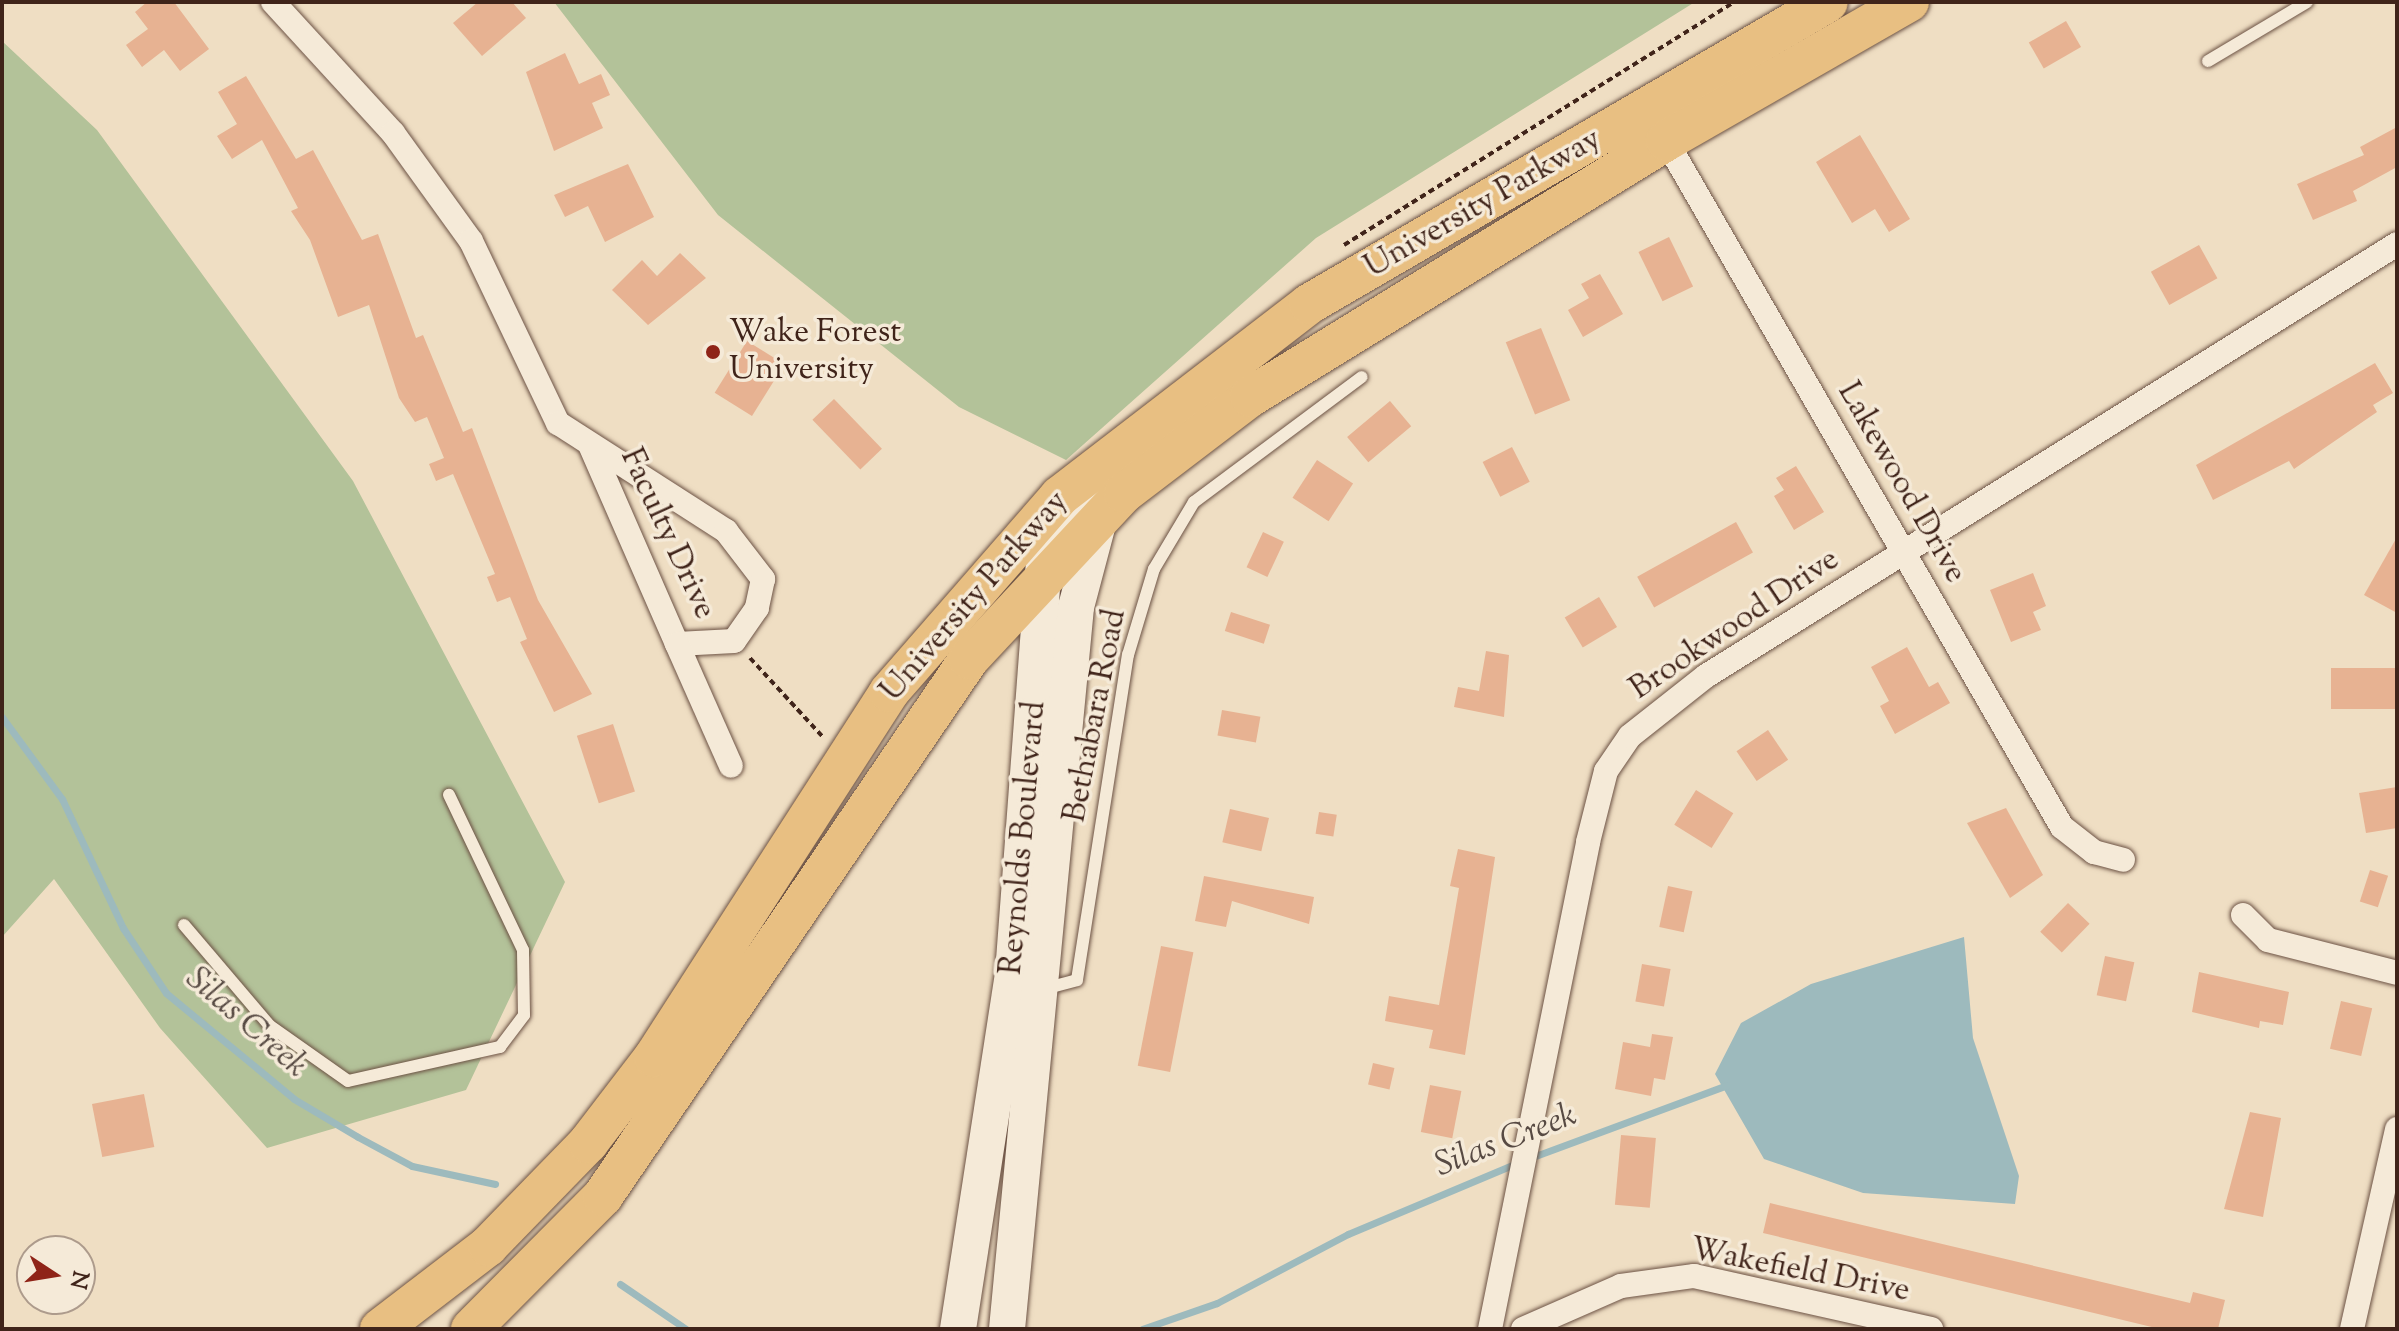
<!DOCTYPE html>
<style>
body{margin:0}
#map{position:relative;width:2399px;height:1331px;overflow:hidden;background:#efdec3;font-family:"Sorts Mill Goudy",serif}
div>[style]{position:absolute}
.green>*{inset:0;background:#b3c299}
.water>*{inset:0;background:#9dbabd}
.stream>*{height:7px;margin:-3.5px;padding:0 3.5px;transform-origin:3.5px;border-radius:3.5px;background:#9dbabd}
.building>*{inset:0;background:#e7b292;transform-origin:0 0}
.path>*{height:4px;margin-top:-2px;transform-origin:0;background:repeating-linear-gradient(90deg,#40241a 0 6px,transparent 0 10px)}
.roads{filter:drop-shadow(0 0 2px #6c5244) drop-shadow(0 0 2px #6c5244)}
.lane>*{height:12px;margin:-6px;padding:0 6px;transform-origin:6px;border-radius:6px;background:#f5ead8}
.street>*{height:24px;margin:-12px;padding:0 12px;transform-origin:12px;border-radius:12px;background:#f5ead8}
.secondary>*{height:36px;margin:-18px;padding:0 18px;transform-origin:18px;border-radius:18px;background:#f5ead8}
.primary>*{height:40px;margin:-20px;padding:0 20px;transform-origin:20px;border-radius:20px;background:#e8bf82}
.dots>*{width:22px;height:22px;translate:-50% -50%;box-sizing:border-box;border:4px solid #f5ead8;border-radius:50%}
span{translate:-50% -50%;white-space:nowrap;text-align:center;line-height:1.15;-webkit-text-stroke:7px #f5ead8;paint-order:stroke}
.street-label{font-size:32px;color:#40241a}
.poi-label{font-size:32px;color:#40241a}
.left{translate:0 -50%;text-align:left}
.water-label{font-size:34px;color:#574a43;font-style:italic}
.frame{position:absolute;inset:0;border:4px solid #40241a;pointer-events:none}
.north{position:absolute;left:16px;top:1235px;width:80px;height:80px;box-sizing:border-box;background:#f5ead8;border:2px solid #ad9b8c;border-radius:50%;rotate:102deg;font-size:22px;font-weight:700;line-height:32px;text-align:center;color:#40241a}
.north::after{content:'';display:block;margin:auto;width:28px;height:36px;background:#8f2418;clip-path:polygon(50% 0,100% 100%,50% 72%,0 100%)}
</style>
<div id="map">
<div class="green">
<div style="clip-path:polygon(554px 2px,1695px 2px,1316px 238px,1066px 460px,959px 407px,718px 215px)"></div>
<div style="clip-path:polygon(2px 41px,97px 130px,353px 481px,565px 882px,466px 1090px,267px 1148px,160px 1028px,54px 879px,2px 937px)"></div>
</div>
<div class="water">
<div style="clip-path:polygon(1964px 937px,1973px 1038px,2019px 1176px,2015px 1204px,1863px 1193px,1764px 1159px,1715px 1074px,1741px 1023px,1811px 984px)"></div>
</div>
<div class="stream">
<div style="left:2px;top:717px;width:102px;rotate:53.8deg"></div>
<div style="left:62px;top:799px;width:143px;rotate:64.7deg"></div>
<div style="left:123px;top:928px;width:78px;rotate:56.5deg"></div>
<div style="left:166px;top:993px;width:166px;rotate:39.6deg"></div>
<div style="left:294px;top:1099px;width:74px;rotate:30.7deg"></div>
<div style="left:358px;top:1137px;width:61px;rotate:28.2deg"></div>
<div style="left:412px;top:1166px;width:85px;rotate:12.2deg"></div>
<div style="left:1530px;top:1158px;width:210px;rotate:-20.3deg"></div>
<div style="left:620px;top:1284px;width:80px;rotate:34.3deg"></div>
<div style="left:1142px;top:1329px;width:79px;rotate:-19.1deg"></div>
<div style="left:1217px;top:1303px;width:148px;rotate:-27.8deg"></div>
<div style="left:1348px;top:1234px;width:186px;rotate:-22.8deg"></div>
</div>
<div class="building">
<div style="clip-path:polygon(147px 2px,174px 2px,209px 49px,180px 71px,164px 50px,142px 67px,126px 45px,148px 29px,135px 12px)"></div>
<div style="clip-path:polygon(478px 2px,512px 2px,526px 18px,482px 56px,453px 23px)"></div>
<div style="left:2066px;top:21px;width:30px;height:43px;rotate:60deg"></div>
<div style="clip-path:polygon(565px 53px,579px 84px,601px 74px,610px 95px,592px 103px,603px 128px,554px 151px,526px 72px)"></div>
<div style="clip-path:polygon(246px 76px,296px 159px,313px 150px,362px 240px,378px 234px,416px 338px,423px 335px,463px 432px,472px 428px,538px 600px,592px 694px,554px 712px,520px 642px,527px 639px,510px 597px,497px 602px,487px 577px,495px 574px,453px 474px,436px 481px,429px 464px,444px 458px,427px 417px,415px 422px,399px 398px,369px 305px,338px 317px,310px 240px,291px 211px,298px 208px,262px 140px,232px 159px,217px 136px,237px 124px,218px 92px)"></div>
<div style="clip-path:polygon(2397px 127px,2397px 167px,2353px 191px,2357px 201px,2313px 220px,2297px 184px,2364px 155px,2360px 147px)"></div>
<div style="clip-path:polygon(1860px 135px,1910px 219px,1889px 232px,1875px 209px,1852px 223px,1816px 162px)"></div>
<div style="clip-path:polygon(628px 164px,654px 217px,605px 242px,588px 206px,565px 217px,554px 195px)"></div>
<div style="left:1669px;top:237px;width:55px;height:34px;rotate:64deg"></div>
<div style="left:2199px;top:245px;width:38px;height:55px;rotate:61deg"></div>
<div style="clip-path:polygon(680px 253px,706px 278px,648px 325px,612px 290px,642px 260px,657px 276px)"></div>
<div style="clip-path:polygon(1600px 274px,1623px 314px,1583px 337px,1568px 310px,1589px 298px,1581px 284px)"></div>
<div style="left:1541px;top:328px;width:78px;height:38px;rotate:68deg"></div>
<div style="left:747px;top:341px;width:44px;height:61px;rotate:32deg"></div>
<div style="clip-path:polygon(2375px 363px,2393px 393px,2373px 405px,2377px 412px,2294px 469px,2289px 461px,2213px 500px,2196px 465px)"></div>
<div style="left:834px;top:399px;width:69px;height:30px;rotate:46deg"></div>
<div style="left:1390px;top:401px;width:33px;height:56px;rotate:50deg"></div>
<div style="left:1512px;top:447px;width:39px;height:33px;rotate:63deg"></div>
<div style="left:1317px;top:460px;width:43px;height:45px;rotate:33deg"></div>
<div style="clip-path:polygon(1796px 466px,1824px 512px,1794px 530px,1774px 496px,1784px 490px,1776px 478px)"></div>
<div style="left:1736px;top:522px;width:35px;height:113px;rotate:61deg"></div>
<div style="left:1263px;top:532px;width:23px;height:39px;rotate:25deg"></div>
<div style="clip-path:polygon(2397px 537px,2397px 613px,2364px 595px)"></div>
<div style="clip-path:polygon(2033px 573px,2046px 606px,2033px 612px,2041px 630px,2011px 642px,1990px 590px)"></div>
<div style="left:1599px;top:597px;width:35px;height:40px;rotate:59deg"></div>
<div style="left:1231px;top:612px;width:41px;height:20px;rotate:18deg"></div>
<div style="clip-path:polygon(1907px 647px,1929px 687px,1938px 682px,1950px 703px,1895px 734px,1880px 706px,1889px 701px,1871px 667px)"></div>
<div style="clip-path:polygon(1486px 651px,1509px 655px,1504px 717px,1454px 707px,1458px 687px,1479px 691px)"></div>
<div style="left:2397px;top:668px;width:41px;height:66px;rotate:90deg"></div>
<div style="left:1222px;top:710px;width:39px;height:26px;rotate:10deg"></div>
<div style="left:613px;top:724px;width:71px;height:38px;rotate:72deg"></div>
<div style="left:1768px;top:730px;width:36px;height:38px;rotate:56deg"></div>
<div style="clip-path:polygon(2397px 787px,2397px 828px,2366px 833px,2359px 793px)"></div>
<div style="left:1696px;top:790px;width:44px;height:41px;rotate:32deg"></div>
<div style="clip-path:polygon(2006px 808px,2043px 875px,2010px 898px,1967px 823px)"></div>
<div style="left:1230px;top:809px;width:40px;height:34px;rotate:13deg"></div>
<div style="left:1319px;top:812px;width:18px;height:22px;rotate:9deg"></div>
<div style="clip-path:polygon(1458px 849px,1495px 857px,1465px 1055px,1429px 1048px,1433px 1030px,1385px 1021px,1389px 996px,1439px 1005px,1459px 888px,1450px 886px)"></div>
<div style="left:2370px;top:870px;width:19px;height:33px;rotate:18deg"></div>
<div style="clip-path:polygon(1204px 876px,1314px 897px,1309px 924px,1232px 901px,1226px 927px,1195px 921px)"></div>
<div style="left:1668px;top:886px;width:25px;height:42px;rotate:12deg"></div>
<div style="left:2068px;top:903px;width:30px;height:40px;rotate:44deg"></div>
<div style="left:1161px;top:946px;width:33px;height:122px;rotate:11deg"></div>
<div style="left:2105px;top:956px;width:30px;height:40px;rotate:12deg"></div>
<div style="left:1642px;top:964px;width:29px;height:38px;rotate:10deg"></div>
<div style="clip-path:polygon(2199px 972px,2289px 992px,2283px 1025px,2260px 1021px,2259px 1028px,2192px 1012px)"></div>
<div style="left:2341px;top:1001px;width:32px;height:49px;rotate:13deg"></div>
<div style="clip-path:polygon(1652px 1034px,1673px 1037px,1665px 1080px,1654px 1078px,1651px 1096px,1615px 1089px,1623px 1042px,1650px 1047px)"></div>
<div style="left:1373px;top:1063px;width:22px;height:22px;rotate:13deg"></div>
<div style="left:1430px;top:1085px;width:32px;height:48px;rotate:11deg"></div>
<div style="left:144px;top:1094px;width:54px;height:53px;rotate:79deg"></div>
<div style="clip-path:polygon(2250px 1112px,2281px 1118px,2263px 1217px,2224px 1209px)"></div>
<div style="left:1621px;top:1135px;width:35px;height:70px;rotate:5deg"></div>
<div style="clip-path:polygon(1770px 1203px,2190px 1303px,2193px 1292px,2225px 1300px,2218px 1329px,2160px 1329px,1763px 1233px)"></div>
</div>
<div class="path">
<div style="left:1344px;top:245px;width:460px;rotate:-31.9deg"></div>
<div style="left:750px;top:658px;width:106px;rotate:47.3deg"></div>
</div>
<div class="roads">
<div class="lane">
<div style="left:2208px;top:61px;width:115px;rotate:-30.8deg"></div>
<div style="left:184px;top:925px;width:133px;rotate:49.6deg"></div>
<div style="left:270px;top:1026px;width:95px;rotate:35.2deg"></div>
<div style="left:348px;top:1081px;width:156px;rotate:-12.6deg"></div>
<div style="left:500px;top:1047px;width:40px;rotate:-53deg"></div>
<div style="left:524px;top:1015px;width:65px;rotate:-90.9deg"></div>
<div style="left:523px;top:950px;width:172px;rotate:-115.5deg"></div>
<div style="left:1044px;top:989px;width:34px;rotate:-15deg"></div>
<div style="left:1077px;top:980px;width:329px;rotate:-81.1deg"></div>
<div style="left:1128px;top:655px;width:90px;rotate:-73.2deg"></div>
<div style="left:1154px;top:569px;width:78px;rotate:-59.2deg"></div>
<div style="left:1194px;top:502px;width:209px;rotate:-36.7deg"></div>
</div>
<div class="street">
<div style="left:273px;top:2px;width:178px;rotate:47.5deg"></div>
<div style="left:393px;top:133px;width:133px;rotate:54.2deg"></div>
<div style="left:471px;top:241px;width:202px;rotate:64.5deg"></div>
<div style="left:558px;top:423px;width:200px;rotate:32.7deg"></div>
<div style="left:726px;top:531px;width:61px;rotate:52.4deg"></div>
<div style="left:763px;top:579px;width:30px;rotate:102deg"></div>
<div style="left:757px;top:608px;width:40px;rotate:124.9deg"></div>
<div style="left:734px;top:641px;width:57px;rotate:177deg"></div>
<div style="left:677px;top:644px;width:217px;rotate:-113.6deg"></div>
<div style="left:1661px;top:132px;width:802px;rotate:60.02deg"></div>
<div style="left:2062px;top:827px;width:41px;rotate:38deg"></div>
<div style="left:2094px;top:852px;width:30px;rotate:15deg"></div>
<div style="left:677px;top:644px;width:133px;rotate:66.1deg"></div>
<div style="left:2243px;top:915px;width:35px;rotate:45deg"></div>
<div style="left:2268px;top:940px;width:133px;rotate:14.3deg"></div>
<div style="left:1490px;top:1329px;width:497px;rotate:-78.6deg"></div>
<div style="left:1588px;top:842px;width:73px;rotate:-75.8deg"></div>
<div style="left:1606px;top:771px;width:42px;rotate:-55.6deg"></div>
<div style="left:1630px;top:736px;width:97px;rotate:-38.3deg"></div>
<div style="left:1706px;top:676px;width:815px;rotate:-32.01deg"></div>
<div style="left:1523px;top:1329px;width:107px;rotate:-23.7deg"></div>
<div style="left:1621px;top:1286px;width:74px;rotate:-7.8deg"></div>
<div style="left:1694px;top:1276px;width:243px;rotate:12.6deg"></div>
<div style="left:2352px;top:1329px;width:205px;rotate:-77.3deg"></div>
</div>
<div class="secondary">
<div style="left:958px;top:1329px;width:359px;rotate:-81.2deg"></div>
<div style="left:1013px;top:974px;width:426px;rotate:-85.7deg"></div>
<div style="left:1045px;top:549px;width:100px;rotate:-47.8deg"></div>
<div style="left:1007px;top:1329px;width:725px;rotate:-84.54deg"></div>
<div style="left:1076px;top:607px;width:90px;rotate:-75.2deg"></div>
</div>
<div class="primary">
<div style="left:380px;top:1329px;width:136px;rotate:-37.5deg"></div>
<div style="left:488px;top:1246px;width:144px;rotate:-45.8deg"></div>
<div style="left:588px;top:1143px;width:108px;rotate:-52.5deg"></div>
<div style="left:654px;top:1057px;width:434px;rotate:-57.2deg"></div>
<div style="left:889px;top:692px;width:260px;rotate:-48.9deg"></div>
<div style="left:1060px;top:496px;width:314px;rotate:-37.6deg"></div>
<div style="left:1309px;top:304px;width:600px;rotate:-30.19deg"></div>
<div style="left:471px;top:1329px;width:187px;rotate:-45.2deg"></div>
<div style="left:603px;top:1196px;width:650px;rotate:-55.72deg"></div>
<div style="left:969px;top:659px;width:227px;rotate:-47deg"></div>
<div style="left:1124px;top:493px;width:158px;rotate:-37.3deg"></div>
<div style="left:1250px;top:397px;width:488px;rotate:-31.6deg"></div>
<div style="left:1666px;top:141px;width:280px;rotate:-29.8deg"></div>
</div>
</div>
<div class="dots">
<div style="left:713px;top:352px;background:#8f2418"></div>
</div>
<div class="street-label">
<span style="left:1483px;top:204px;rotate:-30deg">University Parkway</span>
<span style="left:1901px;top:483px;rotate:60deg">Lakewood Drive</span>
<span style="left:667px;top:534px;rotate:65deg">Faculty Drive</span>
<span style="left:975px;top:597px;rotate:-49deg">University Parkway</span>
<span style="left:1735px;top:625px;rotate:-34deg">Brookwood Drive</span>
<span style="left:1096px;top:716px;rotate:-79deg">Bethabara Road</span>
<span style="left:1024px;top:838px;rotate:-85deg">Reynolds Boulevard</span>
<span style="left:1800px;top:1271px;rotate:11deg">Wakefield Drive</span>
</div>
<div class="poi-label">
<span class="left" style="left:729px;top:352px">Wake Forest<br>University</span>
</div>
<div class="water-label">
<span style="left:246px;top:1023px;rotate:41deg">Silas Creek</span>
<span style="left:1506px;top:1141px;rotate:-21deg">Silas Creek</span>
</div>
<div class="frame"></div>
<div class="north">N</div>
</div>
